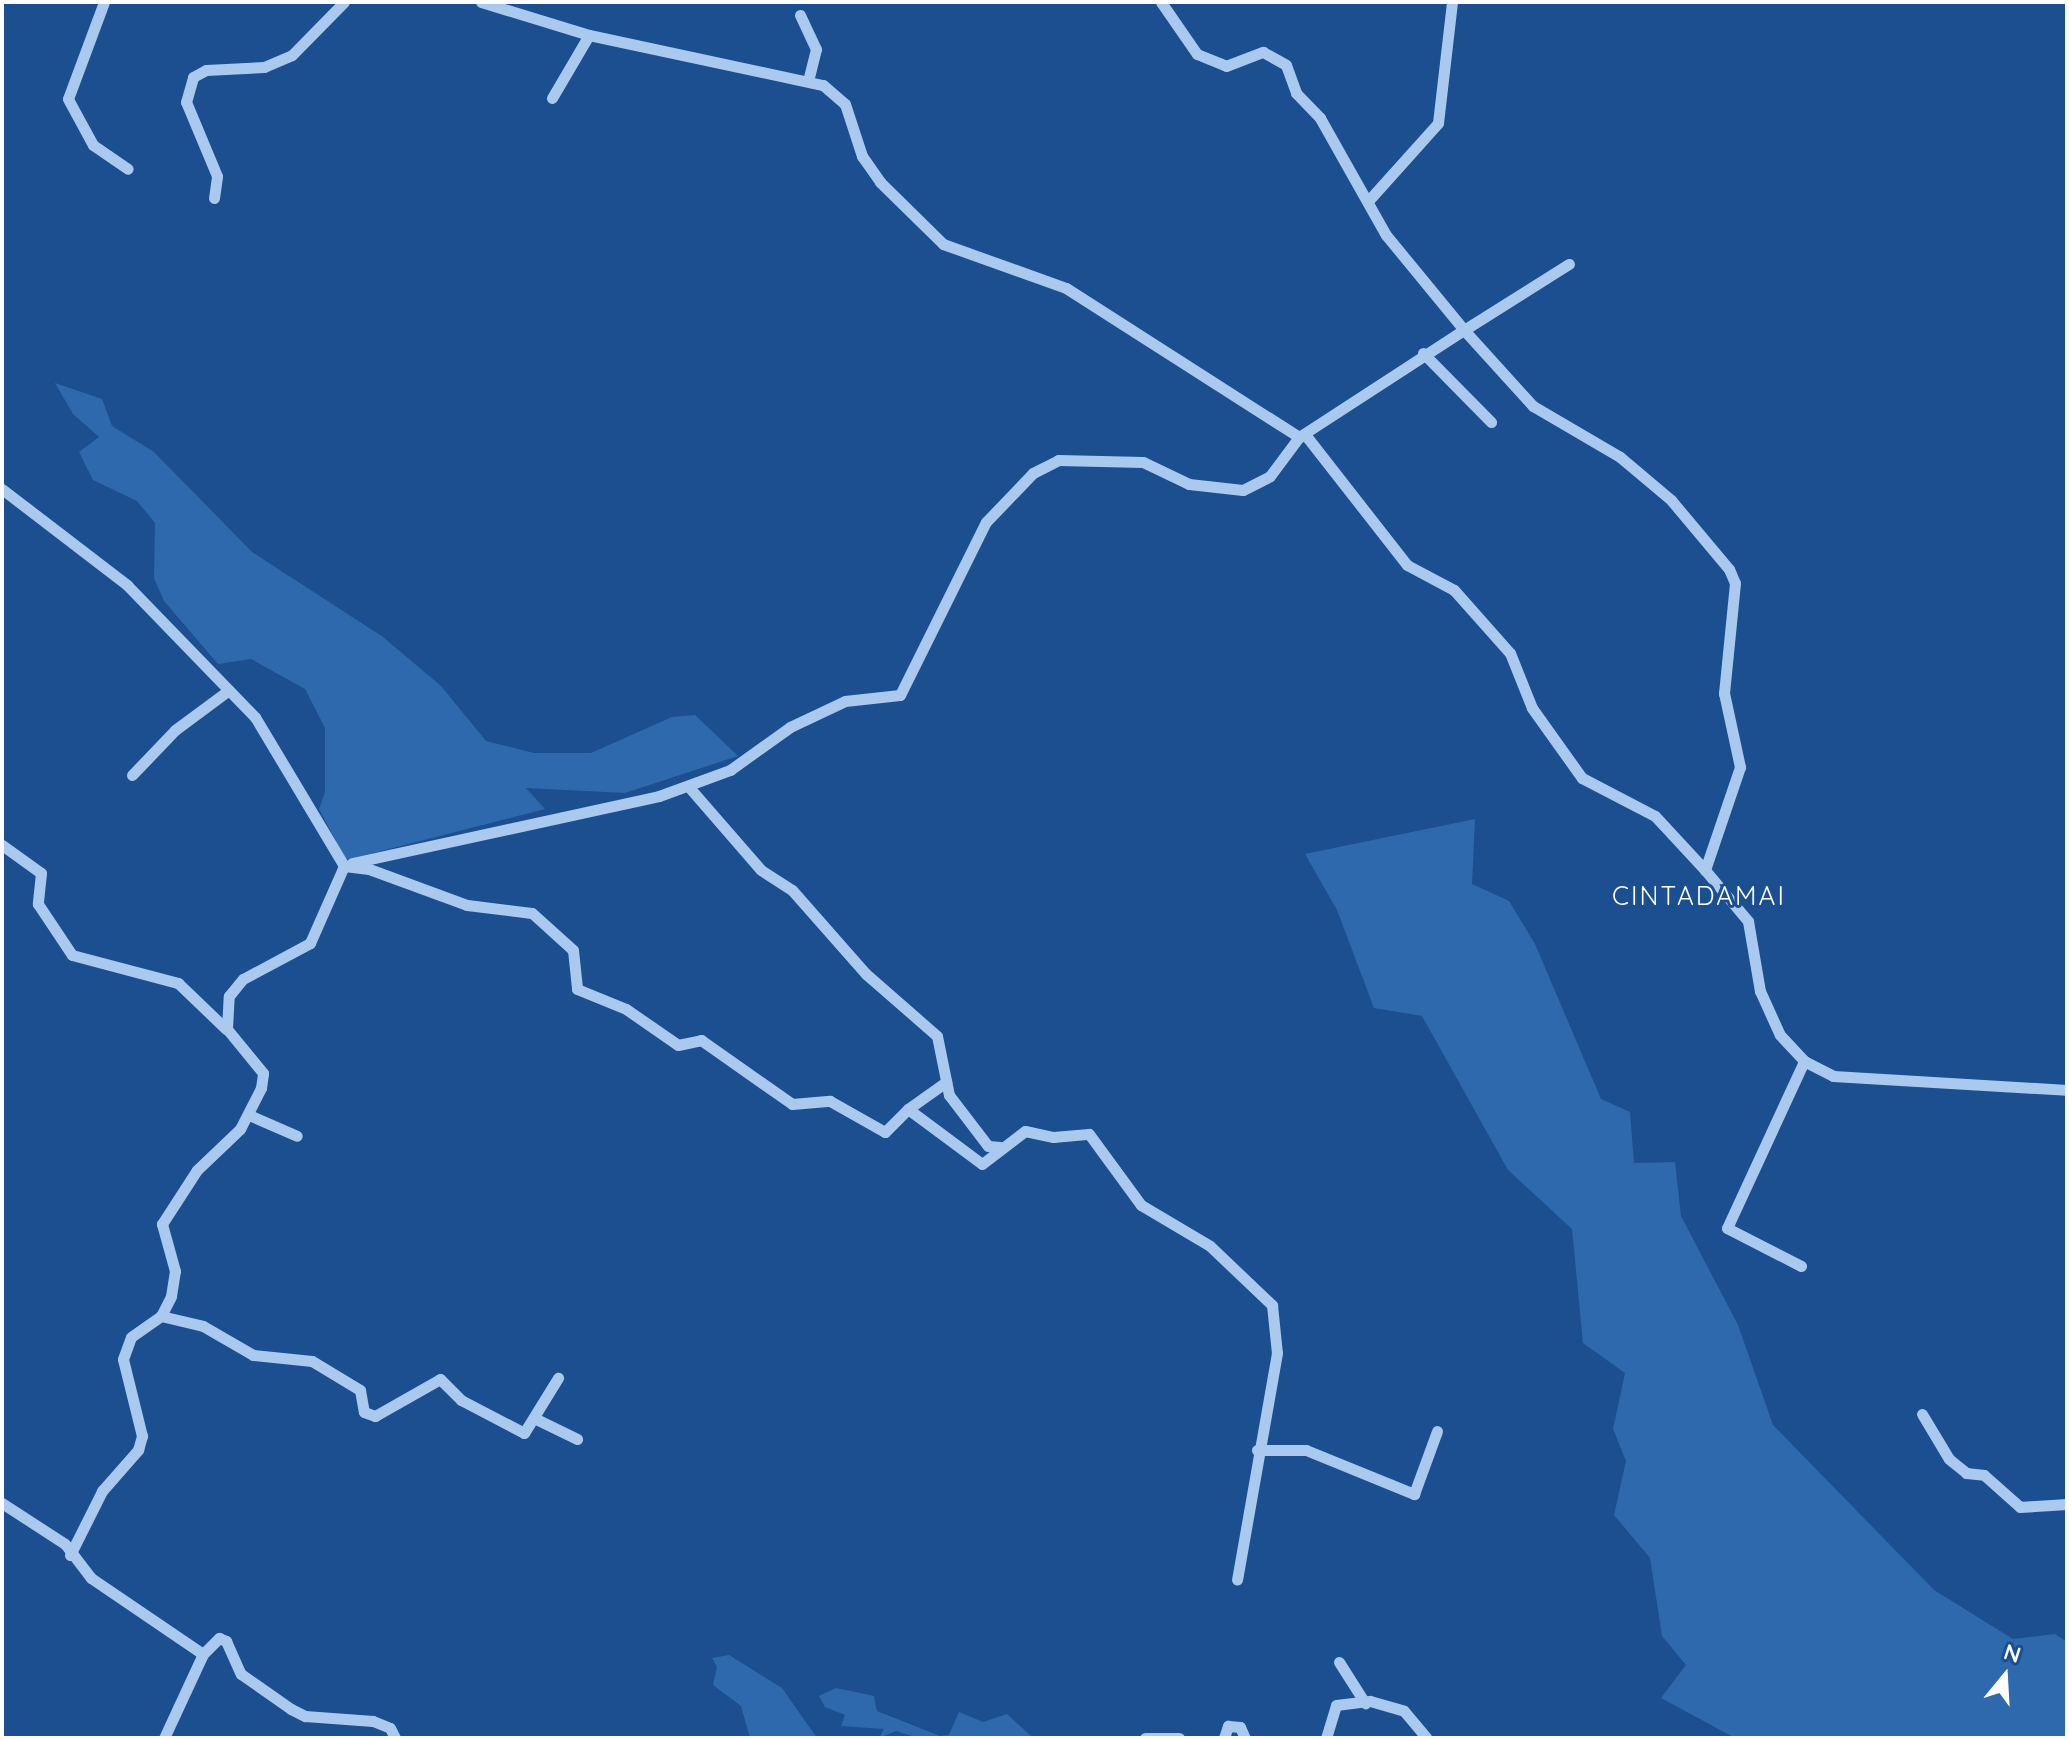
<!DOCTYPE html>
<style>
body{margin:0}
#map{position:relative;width:2069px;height:1740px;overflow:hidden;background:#1b4f8f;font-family:Quicksand,sans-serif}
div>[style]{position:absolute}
.green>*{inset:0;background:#2e69ad}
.minor>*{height:11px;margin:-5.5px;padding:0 5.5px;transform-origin:5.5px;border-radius:5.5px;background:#a9c9ee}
span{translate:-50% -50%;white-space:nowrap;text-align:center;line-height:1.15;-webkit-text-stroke:6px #1b4f8f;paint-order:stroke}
.quarter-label{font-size:26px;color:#fff;letter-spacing:2px}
.frame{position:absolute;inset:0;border:4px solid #fff;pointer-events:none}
.north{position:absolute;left:1965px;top:1636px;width:80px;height:80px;-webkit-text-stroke:6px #1b4f8f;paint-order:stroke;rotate:18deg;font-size:22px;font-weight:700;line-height:32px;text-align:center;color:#fff}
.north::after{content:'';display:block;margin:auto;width:28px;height:36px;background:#fff;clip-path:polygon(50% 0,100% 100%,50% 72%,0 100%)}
</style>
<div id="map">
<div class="green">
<div style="clip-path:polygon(55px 383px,102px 399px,112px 426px,154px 452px,252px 552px,383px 637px,441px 686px,486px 741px,534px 753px,591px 753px,672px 717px,695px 715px,738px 756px,625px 793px,526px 788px,545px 809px,346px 860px,319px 809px,325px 792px,325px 728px,305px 689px,251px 659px,218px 664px,164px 601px,154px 578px,155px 523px,137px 501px,93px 480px,79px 452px,99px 437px,73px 414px)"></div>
<div style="clip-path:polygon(1475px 819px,1472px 884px,1509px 901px,1535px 944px,1601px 1099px,1630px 1112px,1634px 1163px,1675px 1162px,1681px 1216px,1738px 1325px,1773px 1425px,1934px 1590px,2013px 1639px,2055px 1634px,2067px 1642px,2067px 1738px,1735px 1738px,1661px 1698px,1686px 1665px,1662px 1636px,1650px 1558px,1614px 1515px,1626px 1461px,1613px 1429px,1625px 1373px,1583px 1343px,1572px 1229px,1508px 1170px,1422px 1016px,1374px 1008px,1337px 910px,1305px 854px)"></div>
<div style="clip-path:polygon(729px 1655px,782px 1688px,817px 1738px,750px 1738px,741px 1706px,713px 1685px,717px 1667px,712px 1658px)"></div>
<div style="clip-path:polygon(836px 1688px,874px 1696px,877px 1711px,940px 1736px,949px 1735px,959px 1712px,983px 1722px,1007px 1714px,1033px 1738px,918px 1738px,896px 1731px,879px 1738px,884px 1729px,841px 1726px,845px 1715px,825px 1707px,819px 1696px)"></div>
</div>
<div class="minor">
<div style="left:104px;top:2px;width:103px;rotate:110.4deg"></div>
<div style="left:68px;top:99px;width:52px;rotate:61.5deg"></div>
<div style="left:93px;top:145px;width:42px;rotate:34.4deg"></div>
<div style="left:481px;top:2px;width:113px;rotate:17deg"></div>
<div style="left:589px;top:35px;width:239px;rotate:12.1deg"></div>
<div style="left:823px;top:85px;width:29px;rotate:41deg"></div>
<div style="left:845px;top:104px;width:55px;rotate:71.9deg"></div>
<div style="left:862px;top:156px;width:32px;rotate:55deg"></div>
<div style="left:880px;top:182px;width:88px;rotate:44.5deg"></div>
<div style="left:943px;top:244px;width:131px;rotate:19.7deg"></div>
<div style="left:1066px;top:288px;width:277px;rotate:32.6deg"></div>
<div style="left:1299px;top:437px;width:197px;rotate:-33deg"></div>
<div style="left:1464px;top:330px;width:103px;rotate:47.8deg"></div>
<div style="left:1533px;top:406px;width:101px;rotate:30.4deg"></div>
<div style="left:1620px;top:457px;width:67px;rotate:40.1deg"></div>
<div style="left:1671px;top:500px;width:90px;rotate:50deg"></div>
<div style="left:1729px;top:569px;width:15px;rotate:67deg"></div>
<div style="left:1735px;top:583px;width:111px;rotate:95.7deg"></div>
<div style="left:1724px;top:693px;width:76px;rotate:77.8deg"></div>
<div style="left:1740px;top:767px;width:109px;rotate:108.8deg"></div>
<div style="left:1705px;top:870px;width:67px;rotate:49.9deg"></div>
<div style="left:1748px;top:921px;width:71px;rotate:80.3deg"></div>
<div style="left:1760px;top:991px;width:48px;rotate:65.6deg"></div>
<div style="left:1780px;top:1035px;width:35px;rotate:47deg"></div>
<div style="left:1804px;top:1061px;width:33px;rotate:27deg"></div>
<div style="left:1833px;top:1076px;width:234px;rotate:3.4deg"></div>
<div style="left:1161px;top:2px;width:63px;rotate:55.3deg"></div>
<div style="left:1197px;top:54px;width:31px;rotate:22deg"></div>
<div style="left:1226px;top:66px;width:40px;rotate:-21deg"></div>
<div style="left:1263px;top:52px;width:26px;rotate:29deg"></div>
<div style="left:1286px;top:65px;width:30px;rotate:70deg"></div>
<div style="left:1296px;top:93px;width:35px;rotate:46deg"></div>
<div style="left:1320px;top:118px;width:134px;rotate:60.6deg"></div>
<div style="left:1386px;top:235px;width:123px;rotate:50.6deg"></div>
<div style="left:1464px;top:330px;width:124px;rotate:-32.2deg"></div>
<div style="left:800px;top:15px;width:38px;rotate:65deg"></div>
<div style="left:816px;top:49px;width:32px;rotate:104deg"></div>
<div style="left:552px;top:98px;width:73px;rotate:-59.6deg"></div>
<div style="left:214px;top:198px;width:22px;rotate:-82deg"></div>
<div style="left:217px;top:176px;width:80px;rotate:-112.7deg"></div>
<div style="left:186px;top:102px;width:26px;rotate:-74deg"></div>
<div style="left:193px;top:77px;width:15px;rotate:-28deg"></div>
<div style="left:206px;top:70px;width:58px;rotate:-3deg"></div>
<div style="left:264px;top:67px;width:30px;rotate:-23deg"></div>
<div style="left:292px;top:55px;width:74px;rotate:-45.5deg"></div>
<div style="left:1369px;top:200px;width:103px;rotate:-48.1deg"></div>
<div style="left:1438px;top:123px;width:122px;rotate:-83.4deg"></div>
<div style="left:1423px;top:353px;width:97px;rotate:45.4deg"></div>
<div style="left:1307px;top:437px;width:162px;rotate:52deg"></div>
<div style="left:1407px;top:565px;width:53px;rotate:28deg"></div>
<div style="left:1454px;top:590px;width:84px;rotate:48.4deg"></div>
<div style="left:1510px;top:653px;width:59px;rotate:68.2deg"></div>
<div style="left:1532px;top:708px;width:86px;rotate:54.5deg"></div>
<div style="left:1582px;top:778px;width:82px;rotate:27.5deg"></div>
<div style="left:1655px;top:816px;width:74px;rotate:47.2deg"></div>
<div style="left:2px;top:489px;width:158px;rotate:37.5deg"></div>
<div style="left:127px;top:585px;width:184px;rotate:45.9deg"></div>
<div style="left:255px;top:717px;width:174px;rotate:59.1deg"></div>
<div style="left:344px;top:866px;width:25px;rotate:7deg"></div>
<div style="left:369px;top:869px;width:104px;rotate:20.2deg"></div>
<div style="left:467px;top:905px;width:65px;rotate:7deg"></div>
<div style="left:532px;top:913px;width:55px;rotate:42.1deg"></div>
<div style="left:573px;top:950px;width:39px;rotate:84deg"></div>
<div style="left:577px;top:989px;width:53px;rotate:22.2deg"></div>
<div style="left:626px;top:1009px;width:63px;rotate:34.7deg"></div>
<div style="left:678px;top:1045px;width:24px;rotate:-12deg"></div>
<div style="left:701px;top:1040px;width:111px;rotate:35.1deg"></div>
<div style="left:792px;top:1104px;width:38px;rotate:-5deg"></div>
<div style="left:830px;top:1101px;width:63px;rotate:29.4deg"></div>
<div style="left:885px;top:1132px;width:33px;rotate:-45deg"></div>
<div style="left:908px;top:1109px;width:92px;rotate:36.6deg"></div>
<div style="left:982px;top:1164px;width:54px;rotate:-37.5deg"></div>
<div style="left:1025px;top:1131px;width:29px;rotate:12deg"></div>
<div style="left:1053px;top:1137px;width:36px;rotate:-5deg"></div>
<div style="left:1089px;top:1134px;width:88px;rotate:53.8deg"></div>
<div style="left:1141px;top:1205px;width:80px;rotate:30.7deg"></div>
<div style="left:1210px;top:1246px;width:86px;rotate:43.6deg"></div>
<div style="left:1272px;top:1305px;width:48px;rotate:84.1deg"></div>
<div style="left:1277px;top:1353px;width:230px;rotate:100deg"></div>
<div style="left:132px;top:775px;width:62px;rotate:-46.3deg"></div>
<div style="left:175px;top:730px;width:67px;rotate:-36.5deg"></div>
<div style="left:688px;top:786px;width:111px;rotate:49deg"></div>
<div style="left:761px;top:870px;width:37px;rotate:33deg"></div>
<div style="left:792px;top:890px;width:112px;rotate:48.6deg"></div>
<div style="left:866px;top:974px;width:94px;rotate:41.1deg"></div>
<div style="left:937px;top:1036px;width:60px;rotate:78.5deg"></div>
<div style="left:949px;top:1095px;width:64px;rotate:52.6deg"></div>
<div style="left:988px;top:1146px;width:12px;rotate:5deg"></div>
<div style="left:2px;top:845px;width:48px;rotate:35.7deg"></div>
<div style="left:41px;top:873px;width:31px;rotate:96deg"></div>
<div style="left:38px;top:904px;width:61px;rotate:56.3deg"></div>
<div style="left:72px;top:955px;width:110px;rotate:14.8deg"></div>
<div style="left:178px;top:983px;width:66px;rotate:43.8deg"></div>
<div style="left:352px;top:863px;width:314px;rotate:-12.3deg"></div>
<div style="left:659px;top:796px;width:76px;rotate:-20.1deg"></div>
<div style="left:730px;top:770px;width:74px;rotate:-35.6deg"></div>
<div style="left:790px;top:727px;width:61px;rotate:-25.3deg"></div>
<div style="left:845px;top:701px;width:55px;rotate:-6.2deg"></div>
<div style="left:900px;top:695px;width:193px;rotate:-63.6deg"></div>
<div style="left:986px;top:522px;width:68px;rotate:-46.2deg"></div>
<div style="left:1033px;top:473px;width:28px;rotate:-27deg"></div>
<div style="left:1058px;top:460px;width:85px;rotate:1.3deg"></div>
<div style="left:1143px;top:462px;width:51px;rotate:25.6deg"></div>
<div style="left:1189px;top:484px;width:54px;rotate:6.3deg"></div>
<div style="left:1243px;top:490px;width:30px;rotate:-27deg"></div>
<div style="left:1270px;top:476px;width:49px;rotate:-53.4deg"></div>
<div style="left:908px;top:1109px;width:47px;rotate:-35.4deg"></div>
<div style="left:249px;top:1115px;width:52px;rotate:23.6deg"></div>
<div style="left:1801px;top:1266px;width:83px;rotate:-152.8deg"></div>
<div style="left:1727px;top:1228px;width:184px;rotate:-65.2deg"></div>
<div style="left:161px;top:1316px;width:43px;rotate:13.4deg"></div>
<div style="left:203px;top:1326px;width:58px;rotate:30.1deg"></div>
<div style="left:253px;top:1355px;width:59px;rotate:5.8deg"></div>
<div style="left:312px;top:1361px;width:56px;rotate:31.1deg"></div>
<div style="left:360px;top:1390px;width:22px;rotate:80deg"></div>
<div style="left:364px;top:1412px;width:12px;rotate:20deg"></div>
<div style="left:375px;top:1416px;width:75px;rotate:-29.6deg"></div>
<div style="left:440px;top:1379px;width:30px;rotate:45deg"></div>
<div style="left:461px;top:1400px;width:71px;rotate:27.6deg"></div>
<div style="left:524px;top:1433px;width:65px;rotate:-58.3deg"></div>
<div style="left:1922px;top:1414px;width:52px;rotate:59deg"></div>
<div style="left:1949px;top:1459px;width:22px;rotate:39deg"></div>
<div style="left:1966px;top:1473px;width:18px;rotate:6deg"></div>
<div style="left:1984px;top:1475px;width:48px;rotate:41.6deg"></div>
<div style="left:2020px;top:1507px;width:47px;rotate:-3.7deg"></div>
<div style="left:534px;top:1418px;width:48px;rotate:26deg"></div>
<div style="left:1257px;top:1450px;width:49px"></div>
<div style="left:1306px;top:1450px;width:117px;rotate:22.2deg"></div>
<div style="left:1414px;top:1494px;width:67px;rotate:-69.9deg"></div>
<div style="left:2px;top:1503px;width:75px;rotate:33.1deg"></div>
<div style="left:65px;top:1544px;width:43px;rotate:52.6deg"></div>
<div style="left:91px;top:1578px;width:135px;rotate:34.2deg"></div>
<div style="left:203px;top:1654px;width:23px;rotate:-45deg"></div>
<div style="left:219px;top:1638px;width:8px;rotate:23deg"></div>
<div style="left:226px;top:1641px;width:36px;rotate:66deg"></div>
<div style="left:241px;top:1674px;width:61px;rotate:35deg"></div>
<div style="left:291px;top:1709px;width:16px;rotate:27deg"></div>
<div style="left:305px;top:1716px;width:68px;rotate:4.2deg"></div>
<div style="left:373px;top:1721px;width:18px;rotate:22deg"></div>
<div style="left:390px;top:1728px;width:11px;rotate:63deg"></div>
<div style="left:70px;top:1555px;width:72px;rotate:-63.4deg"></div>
<div style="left:102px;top:1491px;width:55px;rotate:-48.7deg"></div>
<div style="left:138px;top:1450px;width:15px;rotate:-74deg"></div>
<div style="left:142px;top:1436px;width:79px;rotate:-103.9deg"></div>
<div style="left:123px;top:1359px;width:23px;rotate:-70deg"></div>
<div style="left:131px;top:1337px;width:37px;rotate:-35deg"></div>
<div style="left:161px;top:1316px;width:22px;rotate:-63deg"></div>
<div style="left:171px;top:1296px;width:25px;rotate:-81deg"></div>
<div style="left:175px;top:1271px;width:49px;rotate:-105.5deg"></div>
<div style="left:162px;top:1224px;width:64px;rotate:-57.1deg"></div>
<div style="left:197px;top:1170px;width:59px;rotate:-43.6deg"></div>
<div style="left:240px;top:1129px;width:46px;rotate:-62.9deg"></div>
<div style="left:261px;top:1088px;width:15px;rotate:-82deg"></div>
<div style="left:263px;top:1073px;width:57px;rotate:-129.3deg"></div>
<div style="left:227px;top:1029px;width:33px;rotate:-87deg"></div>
<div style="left:229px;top:996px;width:22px;rotate:-51deg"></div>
<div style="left:243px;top:979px;width:76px;rotate:-28.2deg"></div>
<div style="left:310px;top:943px;width:84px;rotate:-66.2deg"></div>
<div style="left:1339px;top:1662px;width:49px;rotate:57.6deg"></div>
<div style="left:164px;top:1738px;width:93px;rotate:-65.1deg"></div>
<div style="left:1145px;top:1738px;width:34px"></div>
<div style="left:1224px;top:1738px;width:13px;rotate:-72deg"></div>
<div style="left:1228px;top:1726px;width:12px;rotate:5deg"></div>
<div style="left:1240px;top:1727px;width:12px;rotate:66deg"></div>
<div style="left:1326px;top:1738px;width:34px;rotate:-73deg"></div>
<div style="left:1336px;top:1705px;width:34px;rotate:-7deg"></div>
<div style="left:1370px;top:1701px;width:35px;rotate:16deg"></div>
<div style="left:1404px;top:1711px;width:35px;rotate:50deg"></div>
</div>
<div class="quarter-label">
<span style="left:1699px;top:896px">CINTADAMAI</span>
</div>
<div class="frame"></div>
<div class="north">N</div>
</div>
